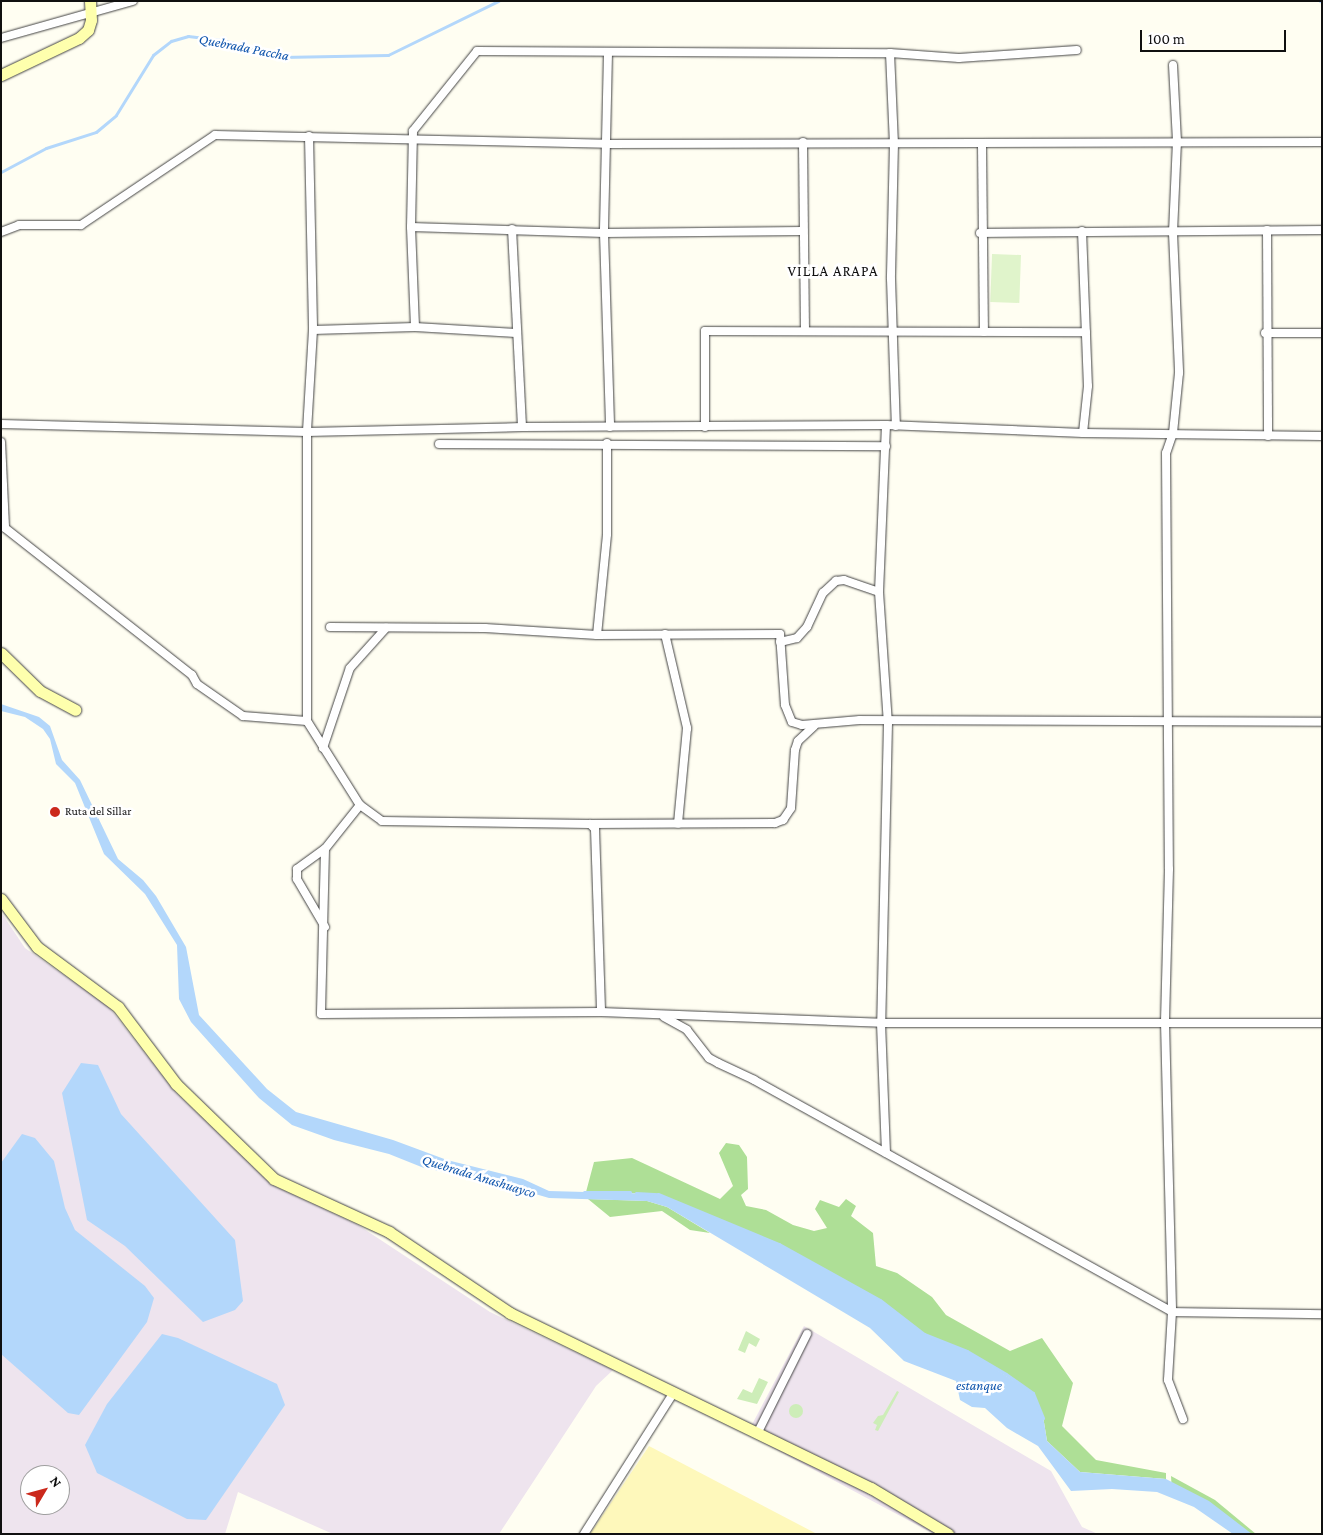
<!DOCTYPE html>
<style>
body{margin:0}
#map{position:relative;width:1323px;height:1535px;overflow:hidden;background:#fffef2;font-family:"Crimson Pro",serif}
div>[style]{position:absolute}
.industrial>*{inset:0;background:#eee4ee}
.green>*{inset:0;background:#cdedb8}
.round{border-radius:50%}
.forest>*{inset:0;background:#aedf96}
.sand>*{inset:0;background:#fef8bb}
.pitch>*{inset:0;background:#e0f4cb;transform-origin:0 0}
.water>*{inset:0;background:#b3d7fb}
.stream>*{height:3px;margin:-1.5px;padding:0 1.5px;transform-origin:1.5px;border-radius:1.5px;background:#b3d7fb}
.roads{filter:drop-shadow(0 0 1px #434343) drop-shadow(0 0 1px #434343)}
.street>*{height:8px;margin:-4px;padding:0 4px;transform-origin:4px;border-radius:4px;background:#fff}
.secondary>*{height:11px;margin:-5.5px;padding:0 5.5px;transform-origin:5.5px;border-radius:5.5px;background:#feffad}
.dots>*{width:14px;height:14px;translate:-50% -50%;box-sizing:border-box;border:2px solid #fff;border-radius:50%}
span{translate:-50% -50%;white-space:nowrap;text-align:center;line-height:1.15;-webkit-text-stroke:5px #fff;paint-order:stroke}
.poi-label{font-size:12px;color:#101010}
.left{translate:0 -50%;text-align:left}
.water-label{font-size:14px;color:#0e54ac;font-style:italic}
.quarter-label{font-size:15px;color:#101010;letter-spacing:1px}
.frame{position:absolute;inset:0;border:2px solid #101010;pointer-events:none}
.north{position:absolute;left:20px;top:1465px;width:50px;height:50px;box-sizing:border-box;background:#fff;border:1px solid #9f9f9f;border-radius:50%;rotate:53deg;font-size:14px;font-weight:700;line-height:20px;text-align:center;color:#101010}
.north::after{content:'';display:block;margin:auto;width:18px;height:22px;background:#cb291c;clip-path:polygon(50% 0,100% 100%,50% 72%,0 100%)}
.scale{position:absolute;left:1140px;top:30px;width:146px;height:22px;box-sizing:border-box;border:2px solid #101010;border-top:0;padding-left:6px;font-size:15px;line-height:18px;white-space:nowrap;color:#101010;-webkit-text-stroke:4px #fff;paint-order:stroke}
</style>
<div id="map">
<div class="industrial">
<div style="clip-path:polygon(evenodd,1px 912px,25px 948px,108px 1006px,175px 1092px,274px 1186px,358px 1225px,490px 1312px,613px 1370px,596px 1386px,499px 1534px,333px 1534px,238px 1492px,225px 1534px,1px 1534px,1px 912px,30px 1475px,60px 1475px,60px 1505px,30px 1505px,30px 1475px)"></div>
<div style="clip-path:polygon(804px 1326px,1051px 1471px,1082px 1527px,1098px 1534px,934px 1534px,747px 1434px)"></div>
</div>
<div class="green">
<div style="clip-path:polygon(746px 1331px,760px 1339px,756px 1347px,749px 1343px,745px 1353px,738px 1350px)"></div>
<div style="clip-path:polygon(759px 1378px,768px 1382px,757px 1404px,737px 1399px,743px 1389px,752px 1393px)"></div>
<div style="clip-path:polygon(897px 1391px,899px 1392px,878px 1431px,875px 1430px,877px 1425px,873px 1423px,878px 1416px,883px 1415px)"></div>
<div class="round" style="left:789px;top:1404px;width:14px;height:14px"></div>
</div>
<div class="forest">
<div style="clip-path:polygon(726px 1143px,739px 1145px,747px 1157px,748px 1189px,741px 1195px,746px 1206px,766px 1210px,793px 1225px,814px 1231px,827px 1228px,815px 1209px,820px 1200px,839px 1207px,846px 1199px,856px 1206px,851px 1216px,873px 1233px,876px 1266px,897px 1273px,932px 1297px,946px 1315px,1010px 1351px,1042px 1338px,1073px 1383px,1062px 1426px,1096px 1460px,1166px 1473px,1166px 1479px,1080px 1472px,1047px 1441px,1043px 1416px,1033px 1393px,967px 1351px,924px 1334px,880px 1300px,780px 1244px,658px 1194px,586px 1192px,594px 1162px,632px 1158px,720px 1199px,733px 1186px,719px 1153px)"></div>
<div style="clip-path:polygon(588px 1199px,647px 1201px,667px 1207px,710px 1233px,690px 1230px,662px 1211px,610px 1217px)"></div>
<div style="clip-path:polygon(1171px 1476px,1215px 1500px,1256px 1534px,1242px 1534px,1172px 1491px)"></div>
</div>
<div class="sand">
<div style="clip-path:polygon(649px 1446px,817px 1534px,590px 1534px)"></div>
</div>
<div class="pitch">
<div style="left:992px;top:254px;width:29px;height:48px;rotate:2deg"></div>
</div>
<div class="water">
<div style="clip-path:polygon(1px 704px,39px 717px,50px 726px,62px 760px,80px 780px,118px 859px,143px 880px,156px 896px,186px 947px,199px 1015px,267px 1089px,296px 1112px,393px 1140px,447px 1160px,523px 1179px,549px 1191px,658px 1194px,779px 1244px,880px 1300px,924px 1334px,967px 1351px,1033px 1393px,1043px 1416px,1047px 1441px,1080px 1472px,1166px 1479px,1209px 1501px,1252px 1534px,1233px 1534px,1194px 1507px,1157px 1492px,1112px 1489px,1071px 1491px,1038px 1446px,1007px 1428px,985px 1408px,972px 1407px,960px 1400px,956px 1381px,904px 1361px,870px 1328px,667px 1207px,647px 1201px,549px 1198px,487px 1180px,424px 1168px,389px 1154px,334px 1140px,292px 1125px,259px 1098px,191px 1022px,179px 999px,177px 945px,145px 894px,104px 854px,75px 783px,56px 764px,50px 739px,43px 729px,25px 717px,1px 711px)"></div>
<div style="clip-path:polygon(81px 1063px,98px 1065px,121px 1114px,235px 1240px,243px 1301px,235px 1310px,203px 1322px,125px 1246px,87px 1220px,62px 1093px)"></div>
<div style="clip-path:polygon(22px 1134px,35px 1138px,54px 1161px,65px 1208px,75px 1230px,145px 1286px,154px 1298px,147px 1322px,79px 1415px,68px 1413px,1px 1354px,1px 1163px)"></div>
<div style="clip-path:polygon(162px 1334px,178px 1338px,277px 1384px,285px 1405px,206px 1520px,187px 1519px,97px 1473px,85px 1445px,107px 1404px)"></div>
</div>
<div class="stream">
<div style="left:1320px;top:1px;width:2px;rotate:27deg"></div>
<div style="left:1px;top:172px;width:51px;rotate:-28.1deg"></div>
<div style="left:46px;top:148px;width:52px;rotate:-17.7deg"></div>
<div style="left:96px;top:132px;width:26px;rotate:-40deg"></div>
<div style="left:116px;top:115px;width:70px;rotate:-58.3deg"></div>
<div style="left:153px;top:55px;width:23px;rotate:-38deg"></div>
<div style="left:171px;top:41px;width:18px;rotate:-16deg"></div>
<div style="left:188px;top:36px;width:35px;rotate:7deg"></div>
<div style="left:223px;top:40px;width:61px;rotate:16.1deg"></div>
<div style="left:282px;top:57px;width:106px;rotate:-1.1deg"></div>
<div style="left:388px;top:55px;width:123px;rotate:-26.1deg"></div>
<div style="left:584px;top:1192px;width:46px"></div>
<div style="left:636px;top:1193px;width:22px;rotate:3deg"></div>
<div style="left:658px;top:1194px;width:131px;rotate:22.5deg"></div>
<div style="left:779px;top:1244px;width:115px;rotate:29deg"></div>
<div style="left:880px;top:1300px;width:56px;rotate:37.7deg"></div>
<div style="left:924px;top:1334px;width:46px;rotate:21.6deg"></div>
<div style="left:967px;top:1351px;width:45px;rotate:30.5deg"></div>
<div style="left:1006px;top:1374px;width:33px;rotate:35deg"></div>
<div style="left:1033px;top:1393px;width:27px;rotate:68deg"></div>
</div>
<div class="roads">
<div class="street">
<div style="left:1px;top:38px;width:137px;rotate:-15.7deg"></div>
<div style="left:608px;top:53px;width:180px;rotate:91.3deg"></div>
<div style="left:604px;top:233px;width:194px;rotate:88.2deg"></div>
<div style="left:890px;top:53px;width:90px;rotate:87.5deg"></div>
<div style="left:894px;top:143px;width:136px;rotate:91.3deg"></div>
<div style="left:891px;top:279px;width:147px;rotate:88.1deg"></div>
<div style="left:1173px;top:65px;width:76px;rotate:87deg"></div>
<div style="left:1177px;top:141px;width:92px;rotate:92.5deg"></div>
<div style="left:1173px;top:233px;width:140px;rotate:87.5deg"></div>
<div style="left:1179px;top:373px;width:60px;rotate:95.7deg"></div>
<div style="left:1173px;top:433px;width:21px;rotate:109deg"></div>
<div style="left:1166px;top:453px;width:416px;rotate:89.6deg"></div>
<div style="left:1169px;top:869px;width:153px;rotate:91.5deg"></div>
<div style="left:1165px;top:1022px;width:290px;rotate:88.6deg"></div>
<div style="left:1172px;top:1312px;width:68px;rotate:93.4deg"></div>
<div style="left:1168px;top:1380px;width:42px;rotate:69deg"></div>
<div style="left:309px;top:136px;width:194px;rotate:88.8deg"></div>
<div style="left:313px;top:330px;width:102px;rotate:93.4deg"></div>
<div style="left:307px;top:432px;width:289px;rotate:90deg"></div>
<div style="left:307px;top:721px;width:99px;rotate:57.8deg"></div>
<div style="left:360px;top:805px;width:27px;rotate:36deg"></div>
<div style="left:382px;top:821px;width:208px;rotate:0.8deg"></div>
<div style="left:590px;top:824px;width:7px;rotate:45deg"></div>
<div style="left:595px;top:829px;width:183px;rotate:88.1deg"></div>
<div style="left:803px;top:142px;width:189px;rotate:89.4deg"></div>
<div style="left:982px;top:145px;width:187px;rotate:89.4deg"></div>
<div style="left:411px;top:227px;width:193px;rotate:1.8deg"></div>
<div style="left:604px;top:233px;width:199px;rotate:-0.6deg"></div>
<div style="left:512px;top:229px;width:198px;rotate:87.1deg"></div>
<div style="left:1267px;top:230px;width:206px;rotate:89.7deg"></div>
<div style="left:1082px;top:231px;width:155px;rotate:87.8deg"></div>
<div style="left:1088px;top:386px;width:47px;rotate:96.1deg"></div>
<div style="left:1px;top:232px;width:19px;rotate:-21deg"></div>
<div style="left:19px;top:225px;width:62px"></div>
<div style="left:81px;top:225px;width:161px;rotate:-33.9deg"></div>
<div style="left:215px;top:135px;width:391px;rotate:1.3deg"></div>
<div style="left:606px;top:144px;width:716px;rotate:-0.16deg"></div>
<div style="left:980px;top:233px;width:342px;rotate:-0.5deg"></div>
<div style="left:415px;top:327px;width:100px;rotate:-92.3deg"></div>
<div style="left:411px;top:227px;width:96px;rotate:-88.8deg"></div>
<div style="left:413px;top:131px;width:102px;rotate:-51.3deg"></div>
<div style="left:477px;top:51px;width:413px;rotate:0.3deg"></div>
<div style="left:890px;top:53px;width:69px;rotate:4.1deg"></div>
<div style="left:959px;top:58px;width:118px;rotate:-3.9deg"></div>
<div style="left:313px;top:330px;width:102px;rotate:-1.7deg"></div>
<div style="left:415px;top:327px;width:101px;rotate:3.4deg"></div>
<div style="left:1265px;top:333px;width:57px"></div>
<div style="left:1px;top:424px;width:306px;rotate:1.5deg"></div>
<div style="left:307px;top:432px;width:215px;rotate:-1.3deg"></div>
<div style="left:522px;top:427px;width:364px;rotate:-0.3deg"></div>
<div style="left:886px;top:425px;width:197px;rotate:2.3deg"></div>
<div style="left:1083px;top:433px;width:239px;rotate:0.7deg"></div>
<div style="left:886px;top:425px;width:167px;rotate:92.4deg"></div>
<div style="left:879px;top:592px;width:131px;rotate:86.1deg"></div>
<div style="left:888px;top:723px;width:300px;rotate:91.3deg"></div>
<div style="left:881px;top:1023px;width:130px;rotate:87.8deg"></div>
<div style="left:705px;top:427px;width:96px;rotate:-90deg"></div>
<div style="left:705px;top:331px;width:381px;rotate:0.2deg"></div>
<div style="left:1px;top:442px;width:86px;rotate:87.3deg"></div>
<div style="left:5px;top:528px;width:238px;rotate:38.2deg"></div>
<div style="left:192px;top:675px;width:10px;rotate:61deg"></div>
<div style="left:197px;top:684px;width:56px;rotate:34.8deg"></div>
<div style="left:243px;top:716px;width:64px;rotate:4.5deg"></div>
<div style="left:439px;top:444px;width:447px;rotate:0.3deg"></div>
<div style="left:330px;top:627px;width:155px;rotate:0.4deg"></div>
<div style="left:485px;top:628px;width:112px;rotate:3.6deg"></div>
<div style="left:597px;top:635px;width:183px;rotate:-0.3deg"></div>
<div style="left:780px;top:634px;width:71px;rotate:86deg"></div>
<div style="left:785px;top:705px;width:18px;rotate:68deg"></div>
<div style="left:792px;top:722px;width:10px;rotate:17deg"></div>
<div style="left:802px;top:725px;width:58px;rotate:-4.9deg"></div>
<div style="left:860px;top:720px;width:462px;rotate:0.2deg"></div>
<div style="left:665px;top:634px;width:97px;rotate:76.8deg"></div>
<div style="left:687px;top:728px;width:96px;rotate:95.4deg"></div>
<div style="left:597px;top:635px;width:101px;rotate:-84.3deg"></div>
<div style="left:607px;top:534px;width:91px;rotate:-90deg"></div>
<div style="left:780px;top:642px;width:17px;rotate:-13deg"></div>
<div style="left:797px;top:638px;width:15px;rotate:-48deg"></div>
<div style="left:807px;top:627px;width:38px;rotate:-65deg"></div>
<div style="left:823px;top:593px;width:18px;rotate:-43deg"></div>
<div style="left:836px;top:581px;width:8px;rotate:-7deg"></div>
<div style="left:844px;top:580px;width:37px;rotate:19deg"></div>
<div style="left:323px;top:748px;width:84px;rotate:-71.4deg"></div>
<div style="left:350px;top:668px;width:54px;rotate:-48deg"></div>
<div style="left:360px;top:805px;width:56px;rotate:128.5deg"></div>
<div style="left:325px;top:849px;width:165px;rotate:91.4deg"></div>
<div style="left:321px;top:1014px;width:280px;rotate:-0.4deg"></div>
<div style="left:601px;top:1012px;width:280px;rotate:2.2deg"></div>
<div style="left:881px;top:1023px;width:441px"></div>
<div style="left:590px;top:824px;width:185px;rotate:-0.3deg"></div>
<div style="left:775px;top:823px;width:9px;rotate:-21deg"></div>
<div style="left:783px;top:820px;width:14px;rotate:-56deg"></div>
<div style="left:791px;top:808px;width:58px;rotate:-86.1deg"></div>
<div style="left:795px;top:750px;width:9px;rotate:-72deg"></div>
<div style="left:798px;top:741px;width:22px;rotate:-43deg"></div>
<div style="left:325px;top:927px;width:56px;rotate:-120.3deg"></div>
<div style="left:297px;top:879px;width:10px;rotate:-90deg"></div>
<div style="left:297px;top:869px;width:34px;rotate:-36deg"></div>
<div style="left:664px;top:1017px;width:26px;rotate:29deg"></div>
<div style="left:687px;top:1030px;width:36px;rotate:52deg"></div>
<div style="left:709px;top:1058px;width:10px;rotate:29deg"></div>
<div style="left:718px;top:1063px;width:40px;rotate:25deg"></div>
<div style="left:754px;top:1080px;width:478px;rotate:29deg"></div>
<div style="left:1172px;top:1312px;width:150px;rotate:0.8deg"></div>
<div style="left:757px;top:1434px;width:112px;rotate:-63.4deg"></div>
<div style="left:584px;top:1534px;width:166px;rotate:-57.6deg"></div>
</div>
<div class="secondary">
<div style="left:1px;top:75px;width:86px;rotate:-25.4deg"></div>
<div style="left:79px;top:38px;width:12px;rotate:-42deg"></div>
<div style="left:88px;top:30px;width:10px;rotate:-73deg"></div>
<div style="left:91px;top:20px;width:19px;rotate:-93deg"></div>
<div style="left:1px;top:653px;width:54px;rotate:44.3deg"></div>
<div style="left:40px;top:691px;width:40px;rotate:28deg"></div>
<div style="left:1px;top:899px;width:60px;rotate:53.1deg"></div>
<div style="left:37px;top:947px;width:101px;rotate:36.5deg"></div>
<div style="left:118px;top:1007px;width:96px;rotate:53deg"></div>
<div style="left:176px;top:1084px;width:136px;rotate:44.1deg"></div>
<div style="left:274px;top:1179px;width:127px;rotate:24.7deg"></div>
<div style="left:389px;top:1232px;width:146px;rotate:33.8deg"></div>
<div style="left:510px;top:1313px;width:401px;rotate:25.9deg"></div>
<div style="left:871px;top:1488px;width:90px;rotate:30.9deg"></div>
</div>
</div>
<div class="dots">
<div style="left:55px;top:812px;background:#cb291c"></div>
</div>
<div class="poi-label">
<span class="left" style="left:65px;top:812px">Ruta del Sillar</span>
</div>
<div class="water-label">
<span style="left:244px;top:47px;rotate:11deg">Quebrada Paccha</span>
<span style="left:479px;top:1176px;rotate:17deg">Quebrada Anashuayco</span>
<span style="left:979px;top:1385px">estanque</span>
</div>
<div class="quarter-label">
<span style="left:833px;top:272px">VILLA ARAPA</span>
</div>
<div class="frame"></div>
<div class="north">N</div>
<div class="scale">100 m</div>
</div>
